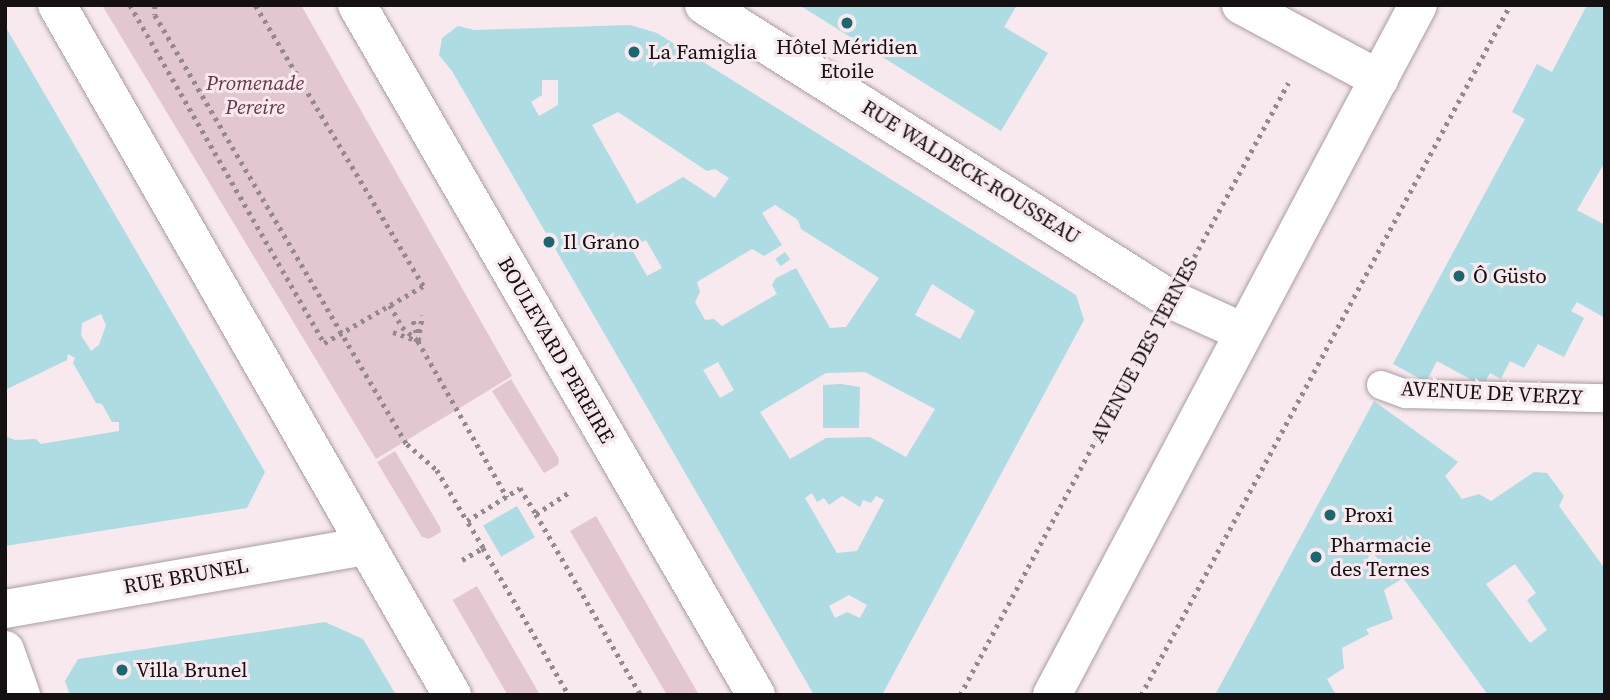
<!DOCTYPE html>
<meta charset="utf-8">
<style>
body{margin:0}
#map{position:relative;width:1610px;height:700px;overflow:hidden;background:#f7e9ed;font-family:"Source Serif 4",serif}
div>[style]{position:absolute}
.green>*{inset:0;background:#e3c7d0;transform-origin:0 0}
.building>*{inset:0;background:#addce2;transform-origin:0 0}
.path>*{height:4.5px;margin-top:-2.25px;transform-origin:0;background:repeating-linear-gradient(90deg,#948a8d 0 3.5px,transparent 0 8.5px)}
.roads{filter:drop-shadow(0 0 2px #aa9da1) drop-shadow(0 0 2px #aa9da1)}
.service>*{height:28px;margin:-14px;padding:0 14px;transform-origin:14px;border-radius:14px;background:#fff}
.minor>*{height:38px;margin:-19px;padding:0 19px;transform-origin:19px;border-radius:19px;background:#fff}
.tertiary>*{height:38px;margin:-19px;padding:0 19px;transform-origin:19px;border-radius:19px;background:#fff}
.secondary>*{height:38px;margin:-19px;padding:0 19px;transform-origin:19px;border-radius:19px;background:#fff}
.dots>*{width:19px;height:19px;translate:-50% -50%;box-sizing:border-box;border:4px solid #f7e9ed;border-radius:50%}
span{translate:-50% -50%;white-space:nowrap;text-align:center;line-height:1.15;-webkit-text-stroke:6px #f7e9ed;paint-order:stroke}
.poi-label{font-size:21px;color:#151012}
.left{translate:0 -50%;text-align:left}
.park-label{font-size:21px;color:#683447;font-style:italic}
.street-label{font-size:21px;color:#151012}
.frame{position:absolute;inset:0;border:7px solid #151012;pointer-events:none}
</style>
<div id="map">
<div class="green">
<div style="clip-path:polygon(102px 5px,301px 5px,512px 376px,376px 459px)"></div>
<div style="clip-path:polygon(511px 379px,559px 459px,558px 465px,544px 473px,492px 391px)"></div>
<div style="clip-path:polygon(395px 451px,440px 527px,441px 532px,429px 539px,422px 537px,377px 462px)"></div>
<div style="clip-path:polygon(596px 516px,699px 695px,667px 695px,570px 531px)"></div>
<div style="left:477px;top:586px;width:126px;height:28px;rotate:60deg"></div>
</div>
<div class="building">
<div style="clip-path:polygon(799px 5px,1017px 5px,1004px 27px,1048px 53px,1001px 131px)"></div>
<div style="clip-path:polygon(1587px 5px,1605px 5px,1605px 162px,1577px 210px,1605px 225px,1605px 318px,1577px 302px,1571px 311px,1584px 318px,1564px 357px,1538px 344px,1524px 368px,1510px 361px,1501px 379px,1490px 373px,1483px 386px,1437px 361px,1426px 382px,1393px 364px,1525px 119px,1512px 112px,1537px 64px,1552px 72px)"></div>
<div style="clip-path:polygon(evenodd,630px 25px,657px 33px,1076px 295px,1084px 320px,882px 695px,814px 695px,452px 71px,439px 55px,442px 38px,458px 26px,475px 30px,630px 25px,542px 80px,558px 80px,558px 105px,539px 116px,531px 102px,542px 95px,542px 80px,630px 25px,618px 112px,707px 171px,715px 169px,729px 178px,715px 198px,683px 177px,637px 204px,592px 125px,618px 112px,630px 25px,775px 205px,798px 220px,801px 229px,879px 278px,846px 327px,830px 328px,796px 268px,776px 278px,772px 285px,777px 294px,722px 326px,714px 319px,705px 320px,695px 302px,700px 292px,697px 282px,752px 249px,764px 256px,782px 245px,762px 213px,775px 205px,630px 25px,646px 240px,662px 268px,647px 276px,631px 248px,646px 240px,630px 25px,932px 284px,975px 311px,960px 339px,915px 315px,932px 284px,630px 25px,718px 362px,734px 390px,720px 398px,703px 370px,718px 362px,630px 25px,865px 372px,935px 409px,906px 457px,870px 437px,826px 438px,790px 459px,760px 412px,826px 373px,865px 372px,630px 25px,812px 493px,817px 502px,824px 498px,829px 505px,842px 496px,860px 507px,863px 500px,871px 503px,876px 496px,884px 500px,857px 551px,837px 553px,805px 498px,812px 493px,630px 25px,849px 595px,867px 605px,860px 618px,847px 612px,835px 618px,829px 606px,849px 595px)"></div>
<div style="clip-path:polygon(evenodd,5px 26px,265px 472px,247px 508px,5px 546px,5px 436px,15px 440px,36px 439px,41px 444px,119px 431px,119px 422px,112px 422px,102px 404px,96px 403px,73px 363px,75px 358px,68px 354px,67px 360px,5px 390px,5px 26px,101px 314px,106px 325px,99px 345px,91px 351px,81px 335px,82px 323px,101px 314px)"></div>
<div style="left:785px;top:252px;width:9px;height:12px;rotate:54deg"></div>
<div style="clip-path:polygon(841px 384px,860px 387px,859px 428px,823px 428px,823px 385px)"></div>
<div style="clip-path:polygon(evenodd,1374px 401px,1458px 462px,1445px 476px,1462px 499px,1479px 494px,1491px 501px,1534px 472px,1547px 473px,1564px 496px,1559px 506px,1605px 569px,1605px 695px,1488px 695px,1403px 578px,1384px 590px,1393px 619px,1366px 629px,1369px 634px,1342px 648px,1344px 668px,1327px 679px,1336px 695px,1215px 695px,1374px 401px,1515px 564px,1536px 593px,1527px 600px,1547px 630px,1530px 643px,1486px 584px,1515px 564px)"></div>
<div style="left:517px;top:506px;width:36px;height:39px;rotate:60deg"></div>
<div style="clip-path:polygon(325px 622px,363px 639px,396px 695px,70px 695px,65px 681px,78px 659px)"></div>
</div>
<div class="path">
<div style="left:130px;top:5px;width:390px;rotate:60.1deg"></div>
<div style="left:324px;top:343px;width:114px;rotate:-29.9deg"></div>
<div style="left:423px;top:286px;width:327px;rotate:-120.9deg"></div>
<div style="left:155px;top:5px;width:10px;rotate:90deg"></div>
<div style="left:155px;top:15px;width:498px;rotate:59.6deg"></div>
<div style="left:407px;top:444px;width:40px;rotate:41deg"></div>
<div style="left:437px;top:470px;width:59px;rotate:59.5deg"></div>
<div style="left:1194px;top:257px;width:198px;rotate:-61.6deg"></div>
<div style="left:390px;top:305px;width:25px;rotate:61deg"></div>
<div style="left:402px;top:327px;width:21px;rotate:41deg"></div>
<div style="left:418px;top:341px;width:21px;rotate:-104deg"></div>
<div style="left:393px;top:332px;width:27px;rotate:20deg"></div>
<div style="left:418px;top:341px;width:26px;rotate:-81deg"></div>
<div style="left:418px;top:341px;width:180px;rotate:60.3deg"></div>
<div style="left:536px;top:514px;width:209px;rotate:59.9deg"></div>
<div style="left:483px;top:548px;width:170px;rotate:59.7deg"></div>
<div style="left:462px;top:560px;width:24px;rotate:-30deg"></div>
<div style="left:483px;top:548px;width:31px;rotate:-121deg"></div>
<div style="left:467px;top:521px;width:62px;rotate:-31.9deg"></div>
<div style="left:520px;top:488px;width:31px;rotate:58deg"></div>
<div style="left:536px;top:514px;width:42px;rotate:-33.3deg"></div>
<div style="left:960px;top:695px;width:401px;rotate:-62deg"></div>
<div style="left:1141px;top:695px;width:782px;rotate:-61.86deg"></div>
</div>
<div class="roads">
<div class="service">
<div style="left:1381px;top:385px;width:27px;rotate:20deg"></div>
<div style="left:1406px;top:394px;width:199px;rotate:1.2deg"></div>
</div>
<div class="minor">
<div style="left:357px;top:5px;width:797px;rotate:59.96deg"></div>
<div style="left:704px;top:5px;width:551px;rotate:32.25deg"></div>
<div style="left:1170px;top:299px;width:80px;rotate:24.3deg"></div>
<div style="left:1241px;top:5px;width:157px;rotate:28.2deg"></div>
<div style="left:5px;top:609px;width:367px;rotate:-9.9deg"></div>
<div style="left:5px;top:650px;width:48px;rotate:70.4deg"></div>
</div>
<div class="tertiary">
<div style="left:57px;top:5px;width:795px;rotate:60.21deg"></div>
</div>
<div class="secondary">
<div style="left:1052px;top:695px;width:781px;rotate:-62.06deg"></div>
</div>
</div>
<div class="dots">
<div style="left:847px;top:23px;background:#1b676f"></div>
<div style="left:634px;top:52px;background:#1b676f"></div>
<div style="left:549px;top:242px;background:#1b676f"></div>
<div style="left:1459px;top:276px;background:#1b676f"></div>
<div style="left:1330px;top:515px;background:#1b676f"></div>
<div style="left:1316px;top:557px;background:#1b676f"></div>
<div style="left:122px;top:670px;background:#1b676f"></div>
</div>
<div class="poi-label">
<span style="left:847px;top:59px">Hôtel Méridien<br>Etoile</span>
<span class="left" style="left:648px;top:52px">La Famiglia</span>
<span class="left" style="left:563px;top:242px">Il Grano</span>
<span class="left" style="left:1473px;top:276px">Ô Güsto</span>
<span class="left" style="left:1344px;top:515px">Proxi</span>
<span class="left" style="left:1330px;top:557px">Pharmacie<br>des Ternes</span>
<span class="left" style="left:136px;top:670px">Villa Brunel</span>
</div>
<div class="park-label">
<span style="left:255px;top:95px">Promenade<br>Pereire</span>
</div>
<div class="street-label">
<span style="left:971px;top:172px;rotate:32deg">RUE WALDECK-ROUSSEAU</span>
<span style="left:556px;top:350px;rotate:60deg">BOULEVARD PEREIRE</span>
<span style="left:1144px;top:350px;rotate:-62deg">AVENUE DES TERNES</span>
<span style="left:1492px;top:393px;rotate:3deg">AVENUE DE VERZY</span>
<span style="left:186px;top:576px;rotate:-10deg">RUE BRUNEL</span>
</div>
<div class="frame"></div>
</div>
